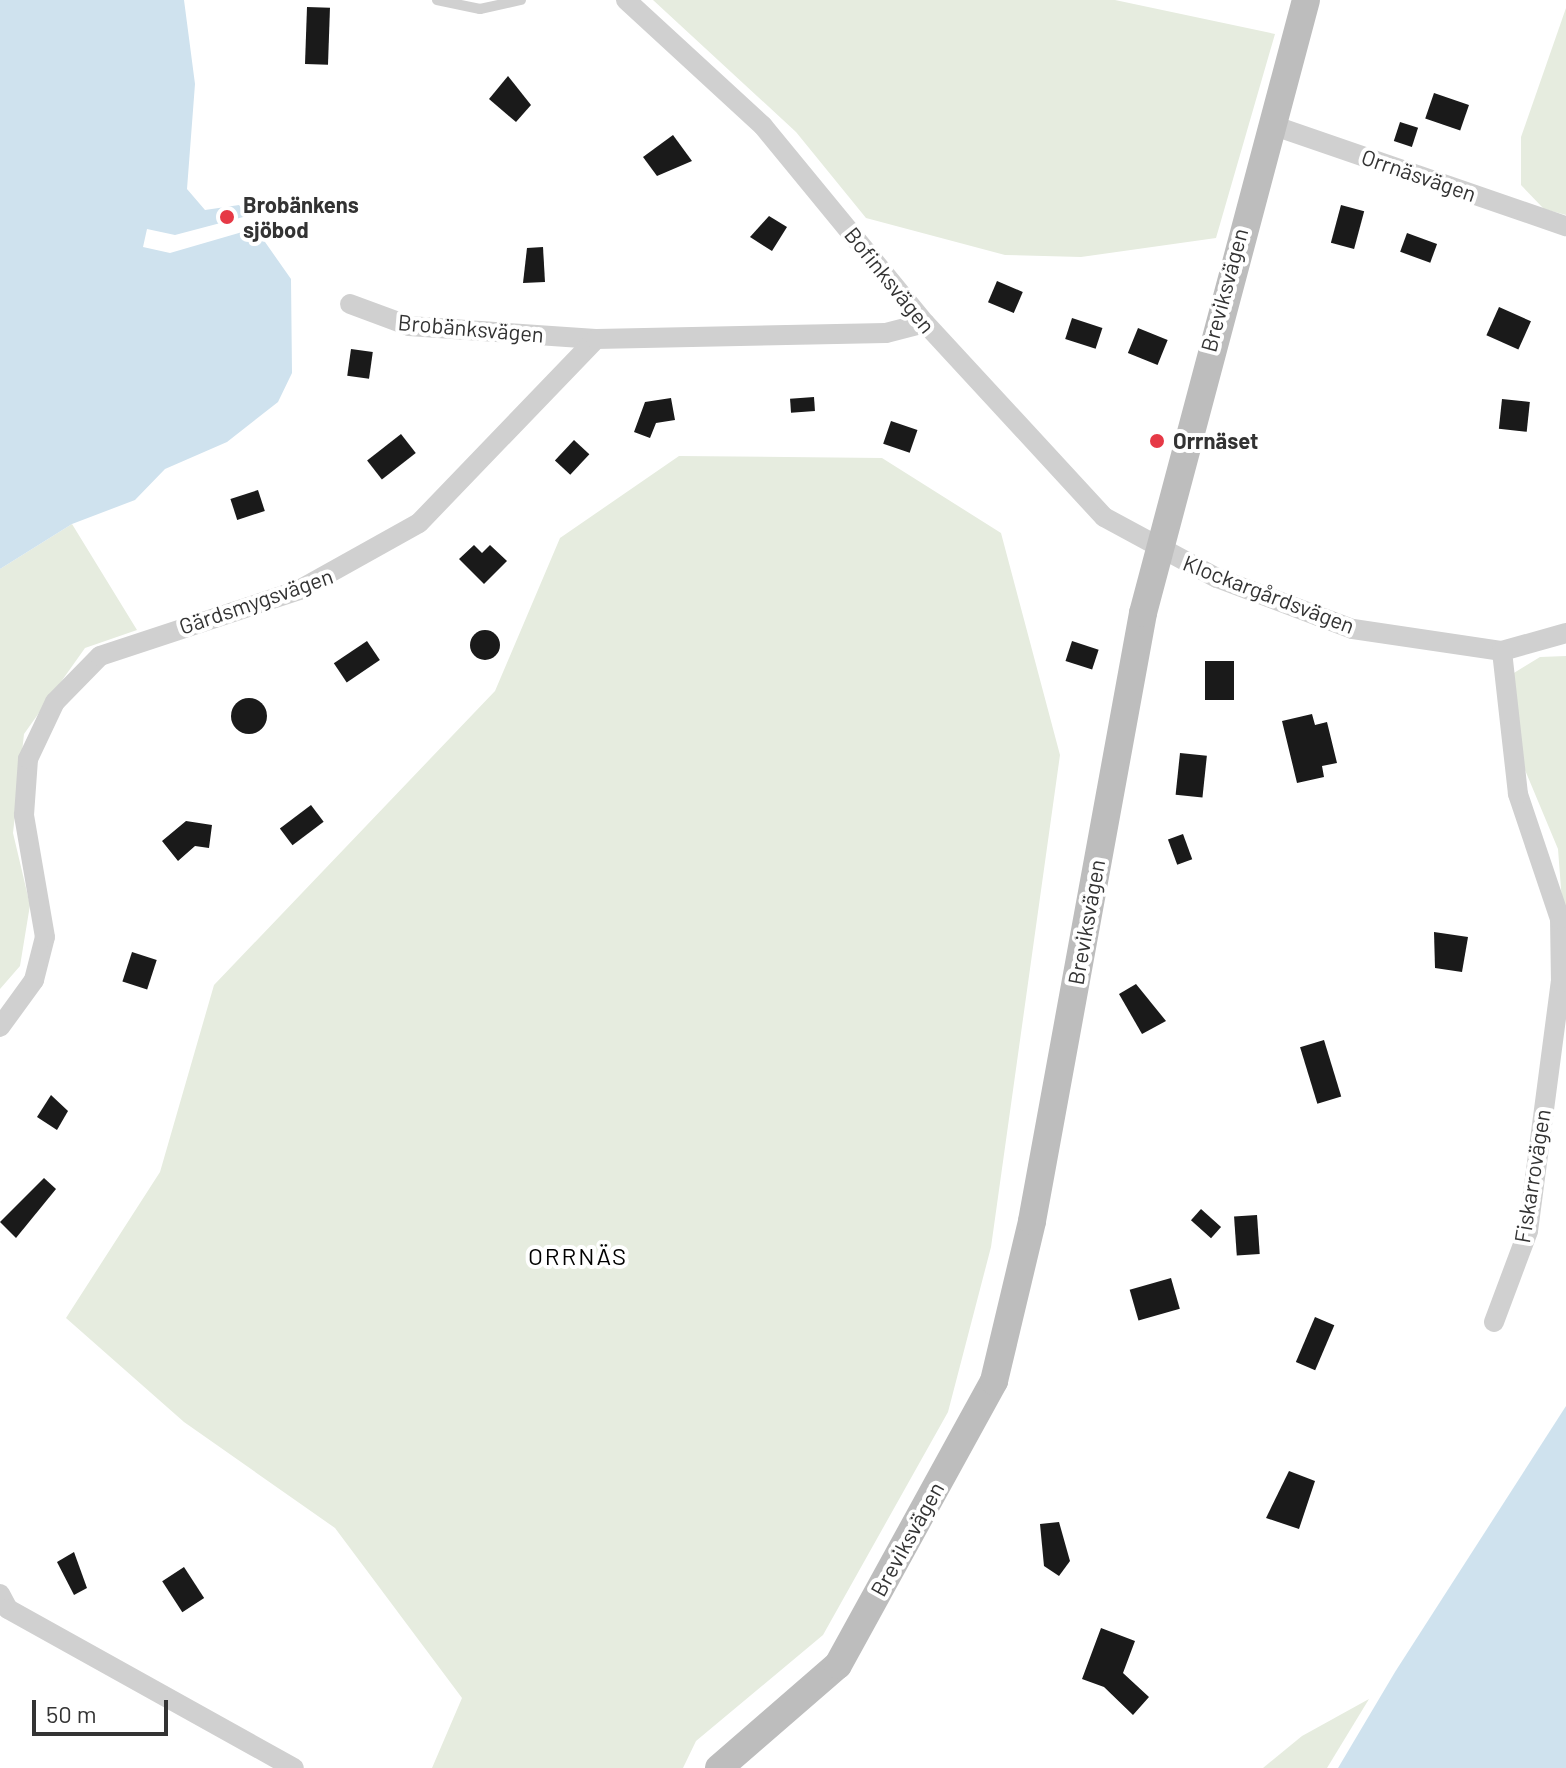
<!DOCTYPE html>
<meta charset="utf-8">
<style>
body{margin:0}
#map{position:relative;width:1566px;height:1768px;overflow:hidden;background:#fff;font-family:Barlow,sans-serif}
div>[style]{position:absolute}
.green>*{inset:0;background:#e6ecdf}
.water>*{inset:0;background:#cfe2ee}
.pier>*{inset:0;background:#fff}
.building>*{inset:0;background:#1a1a1a;transform-origin:0 0}
.round{border-radius:50%}
.service>*{height:10px;margin:-5px;padding:0 5px;transform-origin:5px;border-radius:5px;background:#d0d0d0}
.minor>*{height:20px;margin:-10px;padding:0 10px;transform-origin:10px;border-radius:10px;background:#d0d0d0}
.secondary>*{height:28px;margin:-14px;padding:0 14px;transform-origin:14px;border-radius:14px;background:#bdbdbd}
.dots>*{width:22px;height:22px;translate:-50% -50%;box-sizing:border-box;border:4px solid #fff;border-radius:50%}
span{translate:-50% -50%;white-space:nowrap;text-align:center;line-height:1.15;-webkit-text-stroke:8px #fff;paint-order:stroke}
.street-label{font-size:22px;color:#333}
.poi-label{font-size:22px;color:#333;font-weight:700}
.left{translate:0 -50%;text-align:left}
.neighbourhood-label{font-size:24px;color:#000;letter-spacing:2px}
.scale{position:absolute;left:32px;top:1700px;width:136px;height:36px;box-sizing:border-box;border:4px solid #333;border-top:0;padding-left:10px;font-size:24px;line-height:28px;white-space:nowrap;color:#333;-webkit-text-stroke:6px #fff;paint-order:stroke}
</style>
<div id="map">
<div class="green">
<div style="clip-path:polygon(653px 0,1115px 0,1275px 34px,1216px 238px,1081px 257px,1005px 255px,866px 218px,796px 132px)"></div>
<div style="clip-path:polygon(1566px 8px,1566px 215px,1544px 209px,1521px 185px,1521px 137px)"></div>
<div style="clip-path:polygon(679px 456px,882px 458px,1001px 533px,1060px 755px,991px 1247px,948px 1412px,823px 1635px,696px 1741px,683px 1768px,432px 1768px,462px 1698px,335px 1528px,184px 1422px,66px 1318px,160px 1172px,214px 985px,495px 691px,560px 538px)"></div>
<div style="clip-path:polygon(72px 524px,137px 630px,85px 648px,24px 734px,13px 833px,30px 905px,20px 966px,0 989px,0 569px)"></div>
<div style="clip-path:polygon(1566px 656px,1566px 955px,1558px 849px,1525px 770px,1509px 676px,1540px 657px)"></div>
<div style="clip-path:polygon(1369px 1699px,1327px 1768px,1263px 1768px,1302px 1736px)"></div>
</div>
<div class="water">
<div style="clip-path:polygon(0 0,184px 0,195px 84px,187px 189px,205px 210px,239px 205px,291px 279px,292px 373px,278px 402px,227px 442px,165px 469px,135px 500px,72px 524px,0 569px)"></div>
<div style="clip-path:polygon(1566px 1406px,1566px 1768px,1338px 1768px,1395px 1672px)"></div>
</div>
<div class="pier">
<div style="clip-path:polygon(247px 216px,256px 228px,170px 253px,143px 247px,147px 229px,175px 235px)"></div>
</div>
<div class="building">
<div style="left:307px;top:7px;width:23px;height:57px;rotate:2deg"></div>
<div style="clip-path:polygon(508px 76px,531px 105px,516px 122px,489px 99px)"></div>
<div style="left:1434px;top:93px;width:37px;height:27px;rotate:19deg"></div>
<div style="left:1400px;top:122px;width:19px;height:20px;rotate:18deg"></div>
<div style="clip-path:polygon(673px 135px,692px 161px,657px 176px,643px 157px)"></div>
<div style="left:1341px;top:205px;width:24px;height:39px;rotate:15deg"></div>
<div style="clip-path:polygon(769px 216px,787px 227px,772px 251px,750px 237px)"></div>
<div style="left:1407px;top:233px;width:32px;height:20px;rotate:20deg"></div>
<div style="clip-path:polygon(543px 247px,545px 282px,523px 283px,527px 248px)"></div>
<div style="left:997px;top:281px;width:28px;height:23px;rotate:23deg"></div>
<div style="left:1499px;top:307px;width:35px;height:31px;rotate:24deg"></div>
<div style="left:1072px;top:318px;width:32px;height:22px;rotate:18deg"></div>
<div style="left:1138px;top:328px;width:32px;height:27px;rotate:22deg"></div>
<div style="left:351px;top:349px;width:22px;height:27px;rotate:8deg"></div>
<div style="left:814px;top:397px;width:14px;height:24px;rotate:86deg"></div>
<div style="clip-path:polygon(671px 398px,675px 420px,656px 423px,650px 438px,634px 432px,645px 402px)"></div>
<div style="left:1502px;top:399px;width:28px;height:30px;rotate:6deg"></div>
<div style="left:891px;top:421px;width:28px;height:24px;rotate:19deg"></div>
<div style="left:401px;top:434px;width:24px;height:43px;rotate:52deg"></div>
<div style="left:574px;top:440px;width:21px;height:28px;rotate:43deg"></div>
<div style="left:258px;top:490px;width:22px;height:29px;rotate:72deg"></div>
<div style="clip-path:polygon(474px 545px,482px 553px,490px 545px,507px 561px,484px 584px,459px 559px)"></div>
<div class="round" style="left:470px;top:630px;width:30px;height:30px"></div>
<div style="left:367px;top:641px;width:23px;height:40px;rotate:56deg"></div>
<div style="left:1072px;top:641px;width:28px;height:21px;rotate:18deg"></div>
<div style="left:1205px;top:661px;width:29px;height:39px"></div>
<div class="round" style="left:231px;top:698px;width:36px;height:36px"></div>
<div style="clip-path:polygon(1312px 714px,1315px 725px,1327px 722px,1337px 763px,1322px 766px,1324px 777px,1297px 783px,1282px 721px)"></div>
<div style="left:1180px;top:753px;width:27px;height:42px;rotate:6deg"></div>
<div style="left:311px;top:805px;width:21px;height:39px;rotate:53deg"></div>
<div style="clip-path:polygon(186px 821px,212px 825px,209px 848px,195px 846px,178px 861px,162px 841px)"></div>
<div style="left:1183px;top:834px;width:27px;height:16px;rotate:70deg"></div>
<div style="clip-path:polygon(1434px 932px,1468px 937px,1462px 972px,1435px 968px)"></div>
<div style="left:132px;top:952px;width:26px;height:31px;rotate:18deg"></div>
<div style="clip-path:polygon(1136px 984px,1166px 1021px,1142px 1034px,1119px 994px)"></div>
<div style="left:1324px;top:1040px;width:59px;height:25px;rotate:73deg"></div>
<div style="clip-path:polygon(51px 1095px,68px 1111px,57px 1130px,37px 1117px)"></div>
<div style="clip-path:polygon(44px 1178px,56px 1189px,16px 1238px,0 1222px)"></div>
<div style="left:1201px;top:1209px;width:27px;height:15px;rotate:42deg"></div>
<div style="left:1257px;top:1215px;width:39px;height:23px;rotate:86deg"></div>
<div style="left:1171px;top:1278px;width:32px;height:43px;rotate:74deg"></div>
<div style="left:1315px;top:1317px;width:21px;height:49px;rotate:23deg"></div>
<div style="clip-path:polygon(1289px 1471px,1315px 1481px,1299px 1529px,1266px 1518px)"></div>
<div style="clip-path:polygon(1059px 1522px,1070px 1561px,1059px 1576px,1044px 1566px,1040px 1524px)"></div>
<div style="clip-path:polygon(74px 1552px,87px 1588px,74px 1595px,57px 1562px)"></div>
<div style="left:184px;top:1567px;width:37px;height:26px;rotate:57deg"></div>
<div style="clip-path:polygon(1101px 1628px,1135px 1641px,1123px 1673px,1149px 1697px,1133px 1715px,1104px 1687px,1082px 1679px)"></div>
</div>
<div class="service">
<div style="left:437px;top:0;width:44px;rotate:11.8deg"></div>
<div style="left:480px;top:9px;width:42px;rotate:-12.4deg"></div>
</div>
<div class="minor">
<div style="left:626px;top:0;width:186px;rotate:42.6deg"></div>
<div style="left:763px;top:126px;width:255px;rotate:50.6deg"></div>
<div style="left:925px;top:323px;width:264px;rotate:47.3deg"></div>
<div style="left:1104px;top:517px;width:128px;rotate:28.4deg"></div>
<div style="left:1217px;top:578px;width:145px;rotate:20.6deg"></div>
<div style="left:1353px;top:629px;width:151px;rotate:8.4deg"></div>
<div style="left:1502px;top:651px;width:66px;rotate:-15.7deg"></div>
<div style="left:1272px;top:125px;width:311px;rotate:19deg"></div>
<div style="left:350px;top:304px;width:63px;rotate:20.4deg"></div>
<div style="left:409px;top:326px;width:187px;rotate:4deg"></div>
<div style="left:0;top:1027px;width:58px;rotate:-54.1deg"></div>
<div style="left:34px;top:980px;width:44px;rotate:-75.7deg"></div>
<div style="left:45px;top:937px;width:124px;rotate:-99.8deg"></div>
<div style="left:24px;top:815px;width:56px;rotate:-85.9deg"></div>
<div style="left:28px;top:759px;width:63px;rotate:-64.7deg"></div>
<div style="left:55px;top:702px;width:64px;rotate:-45.6deg"></div>
<div style="left:100px;top:656px;width:210px;rotate:-18.3deg"></div>
<div style="left:299px;top:590px;width:137px;rotate:-29.2deg"></div>
<div style="left:419px;top:523px;width:255px;rotate:-46.1deg"></div>
<div style="left:596px;top:339px;width:290px;rotate:-1.2deg"></div>
<div style="left:886px;top:333px;width:40px;rotate:-14.4deg"></div>
<div style="left:1494px;top:1322px;width:97px;rotate:-69.5deg"></div>
<div style="left:1528px;top:1231px;width:251px;rotate:-82.5deg"></div>
<div style="left:1561px;top:982px;width:63px;rotate:-90.9deg"></div>
<div style="left:1560px;top:919px;width:132px;rotate:-108.6deg"></div>
<div style="left:1518px;top:794px;width:144px;rotate:-96.4deg"></div>
<div style="left:0;top:1594px;width:17px;rotate:62deg"></div>
<div style="left:8px;top:1609px;width:327px;rotate:29.1deg"></div>
</div>
<div class="secondary">
<div style="left:719px;top:1768px;width:157px;rotate:-40.9deg"></div>
<div style="left:838px;top:1665px;width:324px;rotate:-61.2deg"></div>
<div style="left:994px;top:1381px;width:164px;rotate:-76.6deg"></div>
<div style="left:1032px;top:1221px;width:618px;rotate:-79.65deg"></div>
<div style="left:1143px;top:613px;width:634px;rotate:-75.11deg"></div>
</div>
<div class="dots">
<div style="left:227px;top:217px;background:#e63946"></div>
<div style="left:1157px;top:441px;background:#e63946"></div>
</div>
<div class="street-label">
<span style="left:1419px;top:175px;rotate:19deg">Orrnäsvägen</span>
<span style="left:890px;top:280px;rotate:51deg">Bofinksvägen</span>
<span style="left:1224px;top:290px;rotate:-75deg">Breviksvägen</span>
<span style="left:471px;top:328px;rotate:5deg">Brobänksvägen</span>
<span style="left:1269px;top:594px;rotate:21deg">Klockargårdsvägen</span>
<span style="left:256px;top:601px;rotate:-19deg">Gärdsmygsvägen</span>
<span style="left:1086px;top:922px;rotate:-80deg">Breviksvägen</span>
<span style="left:1532px;top:1176px;rotate:-81deg">Fiskarrovägen</span>
<span style="left:907px;top:1539px;rotate:-61deg">Breviksvägen</span>
</div>
<div class="poi-label">
<span class="left" style="left:243px;top:217px">Brobänkens<br>sjöbod</span>
<span class="left" style="left:1173px;top:441px">Orrnäset</span>
</div>
<div class="neighbourhood-label">
<span style="left:578px;top:1256px">ORRNÄS</span>
</div>
<div class="scale">50 m</div>
</div>
